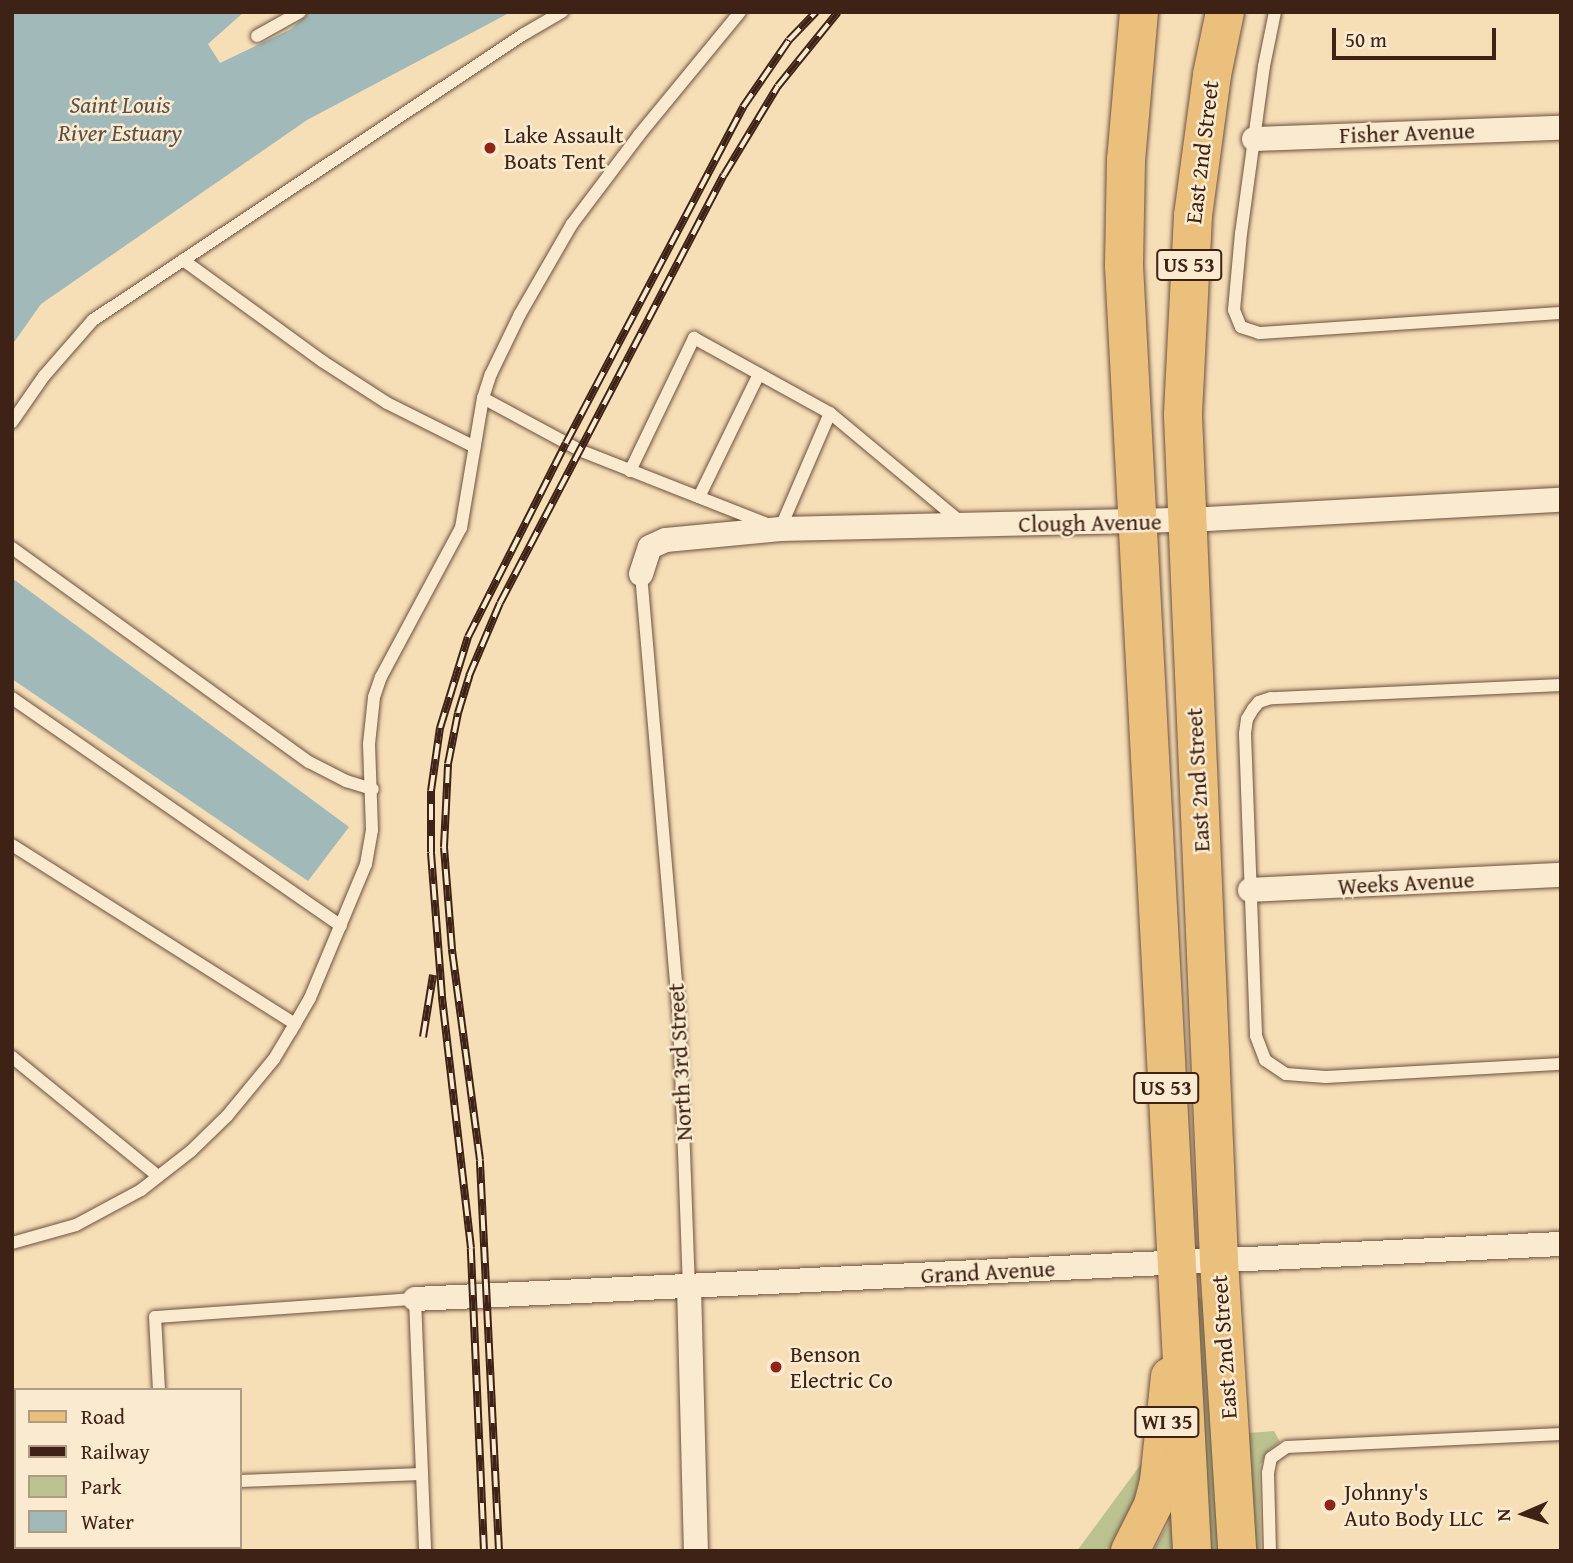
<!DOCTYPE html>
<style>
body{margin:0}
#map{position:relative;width:1573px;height:1563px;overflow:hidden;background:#f6deb7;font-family:"Gentium Book Plus",serif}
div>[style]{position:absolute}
.green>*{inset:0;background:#bbc18f}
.water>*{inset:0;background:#a1b9b9}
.roads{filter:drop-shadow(0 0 2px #6d513e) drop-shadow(0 0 2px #6d513e)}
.service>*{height:12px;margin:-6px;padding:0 6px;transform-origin:6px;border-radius:6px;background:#f9ead0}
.minor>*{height:24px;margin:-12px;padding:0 12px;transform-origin:12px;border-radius:12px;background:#f9ead0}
.primary>*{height:38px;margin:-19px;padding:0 19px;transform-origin:19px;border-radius:19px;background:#ebbf7c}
.trunk>*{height:38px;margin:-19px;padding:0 19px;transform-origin:19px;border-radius:19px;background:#ebbf7c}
.rail>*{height:8px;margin-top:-4px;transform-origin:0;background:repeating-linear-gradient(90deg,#f9ead0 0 16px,#3f2216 0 32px);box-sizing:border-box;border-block:2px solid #3f2216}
.dots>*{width:19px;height:19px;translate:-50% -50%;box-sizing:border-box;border:4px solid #f9ead0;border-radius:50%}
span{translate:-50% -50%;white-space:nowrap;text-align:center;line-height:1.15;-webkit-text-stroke:5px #f9ead0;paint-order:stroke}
.shield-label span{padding:2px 5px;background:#f9ead0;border:2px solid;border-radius:5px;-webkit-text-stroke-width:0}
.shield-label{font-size:21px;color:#3f2216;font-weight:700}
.street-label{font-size:23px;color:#3f2216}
.poi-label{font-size:23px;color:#3f2216}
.left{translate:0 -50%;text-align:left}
.water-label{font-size:24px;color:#5c4f47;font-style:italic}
.frame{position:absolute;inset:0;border:14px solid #3f2216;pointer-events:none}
.legend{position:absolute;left:14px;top:1388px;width:228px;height:161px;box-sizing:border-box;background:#f9ead0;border:2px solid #af9a86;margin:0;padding:9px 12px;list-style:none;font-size:21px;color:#3f2216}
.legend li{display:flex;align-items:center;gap:14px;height:35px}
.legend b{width:35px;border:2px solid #af9a86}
.north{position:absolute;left:1489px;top:1479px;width:70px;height:70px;-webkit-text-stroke:5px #f9ead0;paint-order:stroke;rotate:267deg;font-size:19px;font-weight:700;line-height:28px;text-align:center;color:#3f2216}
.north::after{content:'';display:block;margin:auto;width:24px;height:32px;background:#3f2216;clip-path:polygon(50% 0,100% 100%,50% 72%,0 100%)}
.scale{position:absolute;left:1332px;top:28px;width:164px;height:32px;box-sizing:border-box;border:4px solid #3f2216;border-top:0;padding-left:9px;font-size:21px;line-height:24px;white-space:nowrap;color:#3f2216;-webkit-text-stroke:5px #f9ead0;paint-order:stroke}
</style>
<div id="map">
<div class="green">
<div style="clip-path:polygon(1195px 1297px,1199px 1297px,1203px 1303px,1204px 1314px,1208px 1400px,1226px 1551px,1201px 1551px)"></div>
<div style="clip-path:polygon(1274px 1431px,1280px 1442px,1269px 1450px,1260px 1465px,1259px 1474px,1261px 1551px,1250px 1551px,1248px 1433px)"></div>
<div style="clip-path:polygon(1158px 1441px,1119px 1551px,1077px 1551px)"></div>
<div style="clip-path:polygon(1175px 1516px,1176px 1551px,1153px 1551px,1171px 1519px)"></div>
</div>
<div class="water">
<div style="clip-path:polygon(12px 12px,244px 12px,208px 44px,220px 63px,291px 29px,309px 12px,511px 12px,307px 120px,41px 304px,12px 345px)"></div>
<div style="clip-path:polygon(12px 578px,349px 827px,308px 881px,12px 679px)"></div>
</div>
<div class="roads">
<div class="service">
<div style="left:1275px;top:12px;width:55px;rotate:101.5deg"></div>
<div style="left:1264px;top:66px;width:169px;rotate:97.8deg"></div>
<div style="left:1241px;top:233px;width:77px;rotate:95.2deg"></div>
<div style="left:1234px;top:310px;width:18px;rotate:68deg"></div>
<div style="left:1241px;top:327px;width:19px;rotate:18deg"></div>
<div style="left:1259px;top:333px;width:303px;rotate:-3.8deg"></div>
<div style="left:257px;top:36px;width:49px;rotate:-29.2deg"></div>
<div style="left:183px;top:260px;width:172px;rotate:36deg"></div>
<div style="left:322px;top:361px;width:77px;rotate:32.9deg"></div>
<div style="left:387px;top:403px;width:98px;rotate:26.6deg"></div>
<div style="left:483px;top:398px;width:109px;rotate:28.4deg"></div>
<div style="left:579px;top:450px;width:216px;rotate:21.5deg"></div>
<div style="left:780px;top:529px;width:126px;rotate:-66.7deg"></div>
<div style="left:12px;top:422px;width:56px;rotate:-55.2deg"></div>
<div style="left:44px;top:376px;width:74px;rotate:-48.8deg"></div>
<div style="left:93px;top:320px;width:517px;rotate:-33.57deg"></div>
<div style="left:524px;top:34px;width:44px;rotate:-30.1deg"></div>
<div style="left:630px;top:471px;width:148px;rotate:-64.3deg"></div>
<div style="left:694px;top:338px;width:155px;rotate:28.9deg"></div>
<div style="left:830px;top:413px;width:172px;rotate:39.8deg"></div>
<div style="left:699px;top:497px;width:137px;rotate:-64deg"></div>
<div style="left:12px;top:548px;width:366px;rotate:35.8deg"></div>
<div style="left:309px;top:762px;width:42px;rotate:27.2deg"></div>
<div style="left:346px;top:781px;width:28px;rotate:17deg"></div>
<div style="left:641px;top:574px;width:444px;rotate:85.1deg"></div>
<div style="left:679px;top:1016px;width:270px;rotate:87.9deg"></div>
<div style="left:1561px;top:685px;width:290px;rotate:177.4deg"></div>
<div style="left:1271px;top:698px;width:13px;rotate:162deg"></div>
<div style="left:1259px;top:702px;width:9px;rotate:131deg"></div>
<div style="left:1253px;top:709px;width:12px;rotate:121deg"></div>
<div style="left:1247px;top:719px;width:15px;rotate:98deg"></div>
<div style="left:1245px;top:734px;width:302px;rotate:87.9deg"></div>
<div style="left:1256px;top:1036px;width:26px;rotate:69deg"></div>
<div style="left:1265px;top:1060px;width:25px;rotate:34deg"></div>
<div style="left:1286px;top:1074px;width:40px;rotate:4.3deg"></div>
<div style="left:1326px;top:1077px;width:235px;rotate:-3.2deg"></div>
<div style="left:12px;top:698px;width:400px;rotate:34.7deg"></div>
<div style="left:12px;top:845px;width:335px;rotate:32.3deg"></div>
<div style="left:12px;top:1057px;width:188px;rotate:39.2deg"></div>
<div style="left:12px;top:1243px;width:66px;rotate:-15.7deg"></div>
<div style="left:76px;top:1225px;width:74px;rotate:-28.3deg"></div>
<div style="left:141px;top:1190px;width:63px;rotate:-38deg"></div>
<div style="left:191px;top:1151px;width:50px;rotate:-44.2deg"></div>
<div style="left:227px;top:1116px;width:74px;rotate:-50.5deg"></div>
<div style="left:274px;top:1059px;width:33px;rotate:-59deg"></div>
<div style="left:291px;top:1031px;width:38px;rotate:-60deg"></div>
<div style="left:310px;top:998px;width:145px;rotate:-67.3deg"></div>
<div style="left:366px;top:864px;width:35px;rotate:-80deg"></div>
<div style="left:372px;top:830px;width:86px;rotate:-92deg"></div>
<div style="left:369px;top:744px;width:47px;rotate:-83.9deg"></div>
<div style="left:374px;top:697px;width:21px;rotate:-71deg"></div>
<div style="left:381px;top:677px;width:169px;rotate:-61.8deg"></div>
<div style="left:461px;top:528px;width:132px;rotate:-80.4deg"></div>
<div style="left:483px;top:398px;width:25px;rotate:-72deg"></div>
<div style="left:491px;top:374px;width:67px;rotate:-64.2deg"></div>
<div style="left:520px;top:314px;width:104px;rotate:-60deg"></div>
<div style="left:572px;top:224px;width:111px;rotate:-53deg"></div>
<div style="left:639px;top:135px;width:159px;rotate:-50.6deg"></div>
<div style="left:159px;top:1390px;width:73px;rotate:-93.1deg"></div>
<div style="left:155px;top:1317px;width:261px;rotate:-4deg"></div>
<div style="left:415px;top:1299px;width:252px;rotate:87.7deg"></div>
<div style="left:240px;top:1481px;width:182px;rotate:-2.2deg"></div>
<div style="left:168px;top:1547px;width:4px;rotate:90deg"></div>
<div style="left:1270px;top:1551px;width:78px;rotate:-91.5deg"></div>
<div style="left:1268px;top:1473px;width:15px;rotate:-79deg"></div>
<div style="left:1271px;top:1458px;width:19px;rotate:-35deg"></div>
<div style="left:1287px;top:1447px;width:274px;rotate:-2.7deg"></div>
</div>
<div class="minor">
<div style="left:1254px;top:139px;width:307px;rotate:-2.1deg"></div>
<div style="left:641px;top:574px;width:28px;rotate:-72deg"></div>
<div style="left:650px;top:547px;width:17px;rotate:-24deg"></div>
<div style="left:666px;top:540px;width:115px;rotate:-5.5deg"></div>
<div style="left:780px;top:529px;width:407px;rotate:-1.3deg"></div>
<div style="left:1187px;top:520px;width:375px;rotate:-3.1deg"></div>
<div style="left:1250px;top:890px;width:311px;rotate:-2.8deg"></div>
<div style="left:689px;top:1286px;width:265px;rotate:88.5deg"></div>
<div style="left:415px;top:1299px;width:1147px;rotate:-2.75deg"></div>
</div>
<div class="primary">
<div style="left:1130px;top:1551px;width:51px;rotate:-63.4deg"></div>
<div style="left:1153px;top:1505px;width:25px;rotate:-76deg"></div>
<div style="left:1159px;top:1481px;width:105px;rotate:-84deg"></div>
</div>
<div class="trunk">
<div style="left:1139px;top:12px;width:149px;rotate:95deg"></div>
<div style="left:1126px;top:160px;width:106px;rotate:91.1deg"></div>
<div style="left:1124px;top:266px;width:1287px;rotate:86.97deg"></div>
<div style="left:1225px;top:12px;width:64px;rotate:101.7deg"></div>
<div style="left:1212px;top:75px;width:142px;rotate:97.7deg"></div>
<div style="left:1193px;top:216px;width:200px;rotate:92.9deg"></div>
<div style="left:1183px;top:416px;width:846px;rotate:87.56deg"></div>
<div style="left:1219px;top:1261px;width:291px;rotate:86.4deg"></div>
</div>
</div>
<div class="rail">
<div style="left:423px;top:1037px;width:63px;rotate:-80.8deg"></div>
<div style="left:484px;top:1551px;width:303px;rotate:-92.5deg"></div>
<div style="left:471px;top:1248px;width:254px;rotate:-96.6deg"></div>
<div style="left:442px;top:996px;width:144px;rotate:-94.4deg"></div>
<div style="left:431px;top:852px;width:61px;rotate:-90deg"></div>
<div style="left:431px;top:791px;width:64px;rotate:-81.9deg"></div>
<div style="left:440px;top:728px;width:95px;rotate:-72.9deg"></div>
<div style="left:468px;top:637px;width:217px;rotate:-63.2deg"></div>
<div style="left:566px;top:443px;width:380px;rotate:-62.2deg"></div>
<div style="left:743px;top:107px;width:81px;rotate:-55.5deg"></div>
<div style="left:789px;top:40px;width:39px;rotate:-46deg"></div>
<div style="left:499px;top:1551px;width:391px;rotate:-92.8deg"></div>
<div style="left:480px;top:1160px;width:213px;rotate:-97.6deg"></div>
<div style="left:452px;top:949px;width:102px;rotate:-94.5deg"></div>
<div style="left:444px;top:847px;width:83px;rotate:-87.2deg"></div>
<div style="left:448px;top:764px;width:52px;rotate:-78.9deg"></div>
<div style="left:458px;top:713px;width:39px;rotate:-73deg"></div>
<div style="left:469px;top:676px;width:79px;rotate:-67deg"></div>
<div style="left:500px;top:603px;width:483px;rotate:-62.4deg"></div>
<div style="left:724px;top:175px;width:104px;rotate:-58.8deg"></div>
<div style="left:778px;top:86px;width:95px;rotate:-51deg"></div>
</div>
<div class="dots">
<div style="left:490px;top:148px;background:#8f2418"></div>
<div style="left:776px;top:1367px;background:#8f2418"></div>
<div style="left:1330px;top:1505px;background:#8f2418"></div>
</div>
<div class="shield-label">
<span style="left:1189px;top:265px">US 53</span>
<span style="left:1166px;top:1088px">US 53</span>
<span style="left:1167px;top:1422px">WI 35</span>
</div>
<div class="street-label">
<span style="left:1407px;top:133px;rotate:-2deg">Fisher Avenue</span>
<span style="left:1202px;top:152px;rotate:-83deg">East 2nd Street</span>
<span style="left:1090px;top:523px;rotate:-1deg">Clough Avenue</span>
<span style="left:1198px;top:780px;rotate:-93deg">East 2nd Street</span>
<span style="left:1406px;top:883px;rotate:-3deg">Weeks Avenue</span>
<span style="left:680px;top:1062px;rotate:-93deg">North 3rd Street</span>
<span style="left:988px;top:1272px;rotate:-3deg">Grand Avenue</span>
<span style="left:1224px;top:1347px;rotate:-94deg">East 2nd Street</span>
</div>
<div class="poi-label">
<span class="left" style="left:504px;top:148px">Lake Assault<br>Boats Tent</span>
<span class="left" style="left:790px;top:1367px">Benson<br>Electric Co</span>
<span class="left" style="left:1344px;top:1505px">Johnny's<br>Auto Body LLC</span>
</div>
<div class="water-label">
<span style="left:120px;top:119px">Saint Louis<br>River Estuary</span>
</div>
<div class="frame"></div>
<ul class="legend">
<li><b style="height:9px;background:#ebbf7c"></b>Road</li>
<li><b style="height:9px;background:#3f2216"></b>Railway</li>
<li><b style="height:19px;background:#bbc18f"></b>Park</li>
<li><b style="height:19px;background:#a1b9b9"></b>Water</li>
</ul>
<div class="north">N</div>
<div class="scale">50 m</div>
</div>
